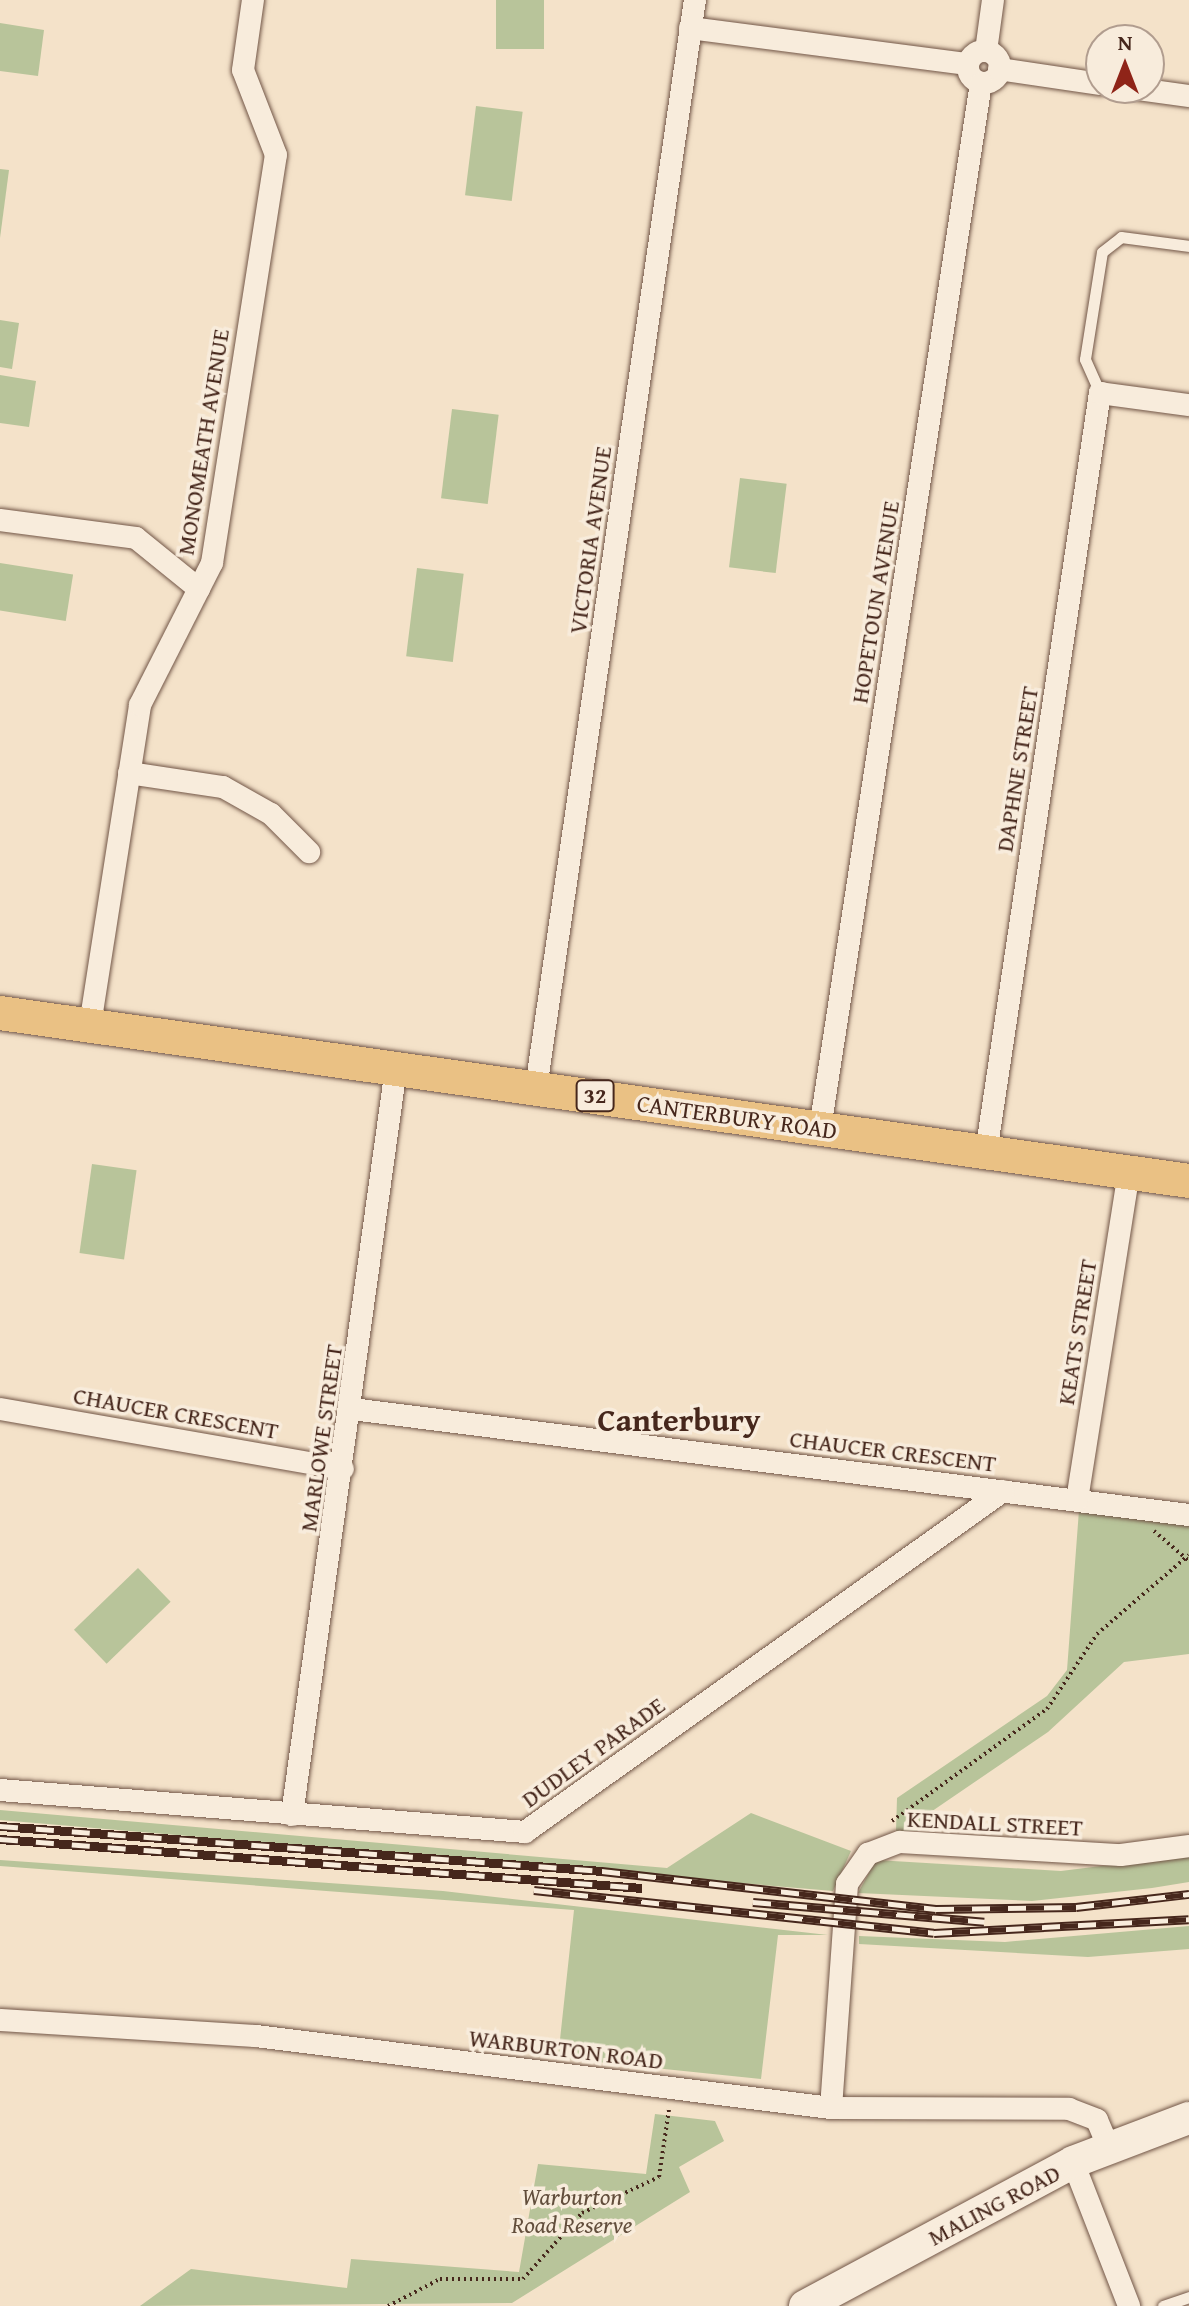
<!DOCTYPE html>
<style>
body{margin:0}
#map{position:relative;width:1189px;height:2306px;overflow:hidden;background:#f4e2c9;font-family:"Gentium Book Plus",serif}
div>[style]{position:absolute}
.green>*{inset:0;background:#b8c49a;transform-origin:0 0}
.path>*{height:4px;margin-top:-2px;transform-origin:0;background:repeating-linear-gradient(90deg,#46271c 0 2px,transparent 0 6px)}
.roads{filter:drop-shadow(0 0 2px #725647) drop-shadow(0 0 2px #725647)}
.lane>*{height:11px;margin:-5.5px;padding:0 5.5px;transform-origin:5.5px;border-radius:5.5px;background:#f8ecdc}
.street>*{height:22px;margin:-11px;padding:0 11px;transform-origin:11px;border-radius:11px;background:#f8ecdc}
.street>.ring{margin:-11px;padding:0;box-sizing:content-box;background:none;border:22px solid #f8ecdc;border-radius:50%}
.secondary>*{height:32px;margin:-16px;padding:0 16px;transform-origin:16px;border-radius:16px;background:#f8ecdc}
.primary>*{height:34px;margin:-17px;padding:0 17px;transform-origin:17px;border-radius:17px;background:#eac184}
.rail>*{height:9px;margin-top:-4.5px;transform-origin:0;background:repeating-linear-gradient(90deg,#f8ecdc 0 18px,#46271c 0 36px);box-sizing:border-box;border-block:2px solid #46271c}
span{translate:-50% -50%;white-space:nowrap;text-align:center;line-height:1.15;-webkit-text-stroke:7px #f8ecdc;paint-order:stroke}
.shield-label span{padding:2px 6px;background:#f8ecdc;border:2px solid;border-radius:6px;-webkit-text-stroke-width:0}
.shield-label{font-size:22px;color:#46271c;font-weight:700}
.street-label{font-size:24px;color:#46271c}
.park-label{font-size:24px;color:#624e3c;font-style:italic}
.district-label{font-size:32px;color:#46271c;font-weight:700}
.north{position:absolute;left:1085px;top:24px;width:80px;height:80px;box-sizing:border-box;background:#f8ecdc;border:2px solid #b19d8f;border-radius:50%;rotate:0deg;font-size:22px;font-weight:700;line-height:32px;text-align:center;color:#46271c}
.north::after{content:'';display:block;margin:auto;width:28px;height:36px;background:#8f2418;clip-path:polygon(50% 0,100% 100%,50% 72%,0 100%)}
</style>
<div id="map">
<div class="green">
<div style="left:496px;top:0;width:48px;height:49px"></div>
<div style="clip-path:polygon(0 23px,44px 30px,38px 76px,0 71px)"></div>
<div style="left:476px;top:106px;width:47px;height:90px;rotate:7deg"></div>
<div style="clip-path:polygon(0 169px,9px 170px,0 238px)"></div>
<div style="clip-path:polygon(0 320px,19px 323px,12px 369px,0 367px)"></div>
<div style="clip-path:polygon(0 375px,36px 381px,29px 427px,0 423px)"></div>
<div style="left:452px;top:409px;width:47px;height:90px;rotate:7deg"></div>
<div style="left:740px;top:478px;width:47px;height:90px;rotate:7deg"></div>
<div style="left:0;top:563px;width:74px;height:47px;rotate:9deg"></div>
<div style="left:417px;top:568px;width:47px;height:89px;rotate:7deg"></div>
<div style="left:92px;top:1164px;width:45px;height:90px;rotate:8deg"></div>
<div style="clip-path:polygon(1079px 1510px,1189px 1526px,1189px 1654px,1124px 1662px,1048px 1732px,922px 1818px,920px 1831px,896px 1831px,897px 1798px,1047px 1696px,1067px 1670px)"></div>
<div style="left:138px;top:1568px;width:47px;height:89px;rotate:46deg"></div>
<div style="clip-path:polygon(0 1810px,667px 1868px,751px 1813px,851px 1851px,833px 1891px,0 1820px)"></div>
<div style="clip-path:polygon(1189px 1855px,1189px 1882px,1152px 1888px,1032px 1901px,858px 1893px,876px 1860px,1061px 1871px)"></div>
<div style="clip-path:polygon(0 1860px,443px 1891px,828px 1935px,778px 1935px,761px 2079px,558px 2058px,574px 1910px,0 1866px)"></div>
<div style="clip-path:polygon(1189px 1926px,1189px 1949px,1088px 1957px,859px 1944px,859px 1936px,1005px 1942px)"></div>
<div style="clip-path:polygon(655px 2114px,715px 2121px,724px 2141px,679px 2167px,690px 2192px,512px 2303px,140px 2306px,191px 2269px,347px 2288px,351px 2259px,519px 2272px,538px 2164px,646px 2174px)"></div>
</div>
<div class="path">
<div style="left:1154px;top:1531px;width:46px;rotate:40.6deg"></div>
<div style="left:892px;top:1821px;width:191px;rotate:-35.9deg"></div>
<div style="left:1047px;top:1709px;width:90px;rotate:-56.3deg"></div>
<div style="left:1097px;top:1634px;width:121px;rotate:-40.7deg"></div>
<div style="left:388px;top:2306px;width:59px;rotate:-27.4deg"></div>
<div style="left:440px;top:2279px;width:83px"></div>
<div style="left:523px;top:2279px;width:89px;rotate:-48.2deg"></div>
<div style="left:582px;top:2213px;width:85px;rotate:-25.1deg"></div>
<div style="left:659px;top:2177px;width:69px;rotate:-81.6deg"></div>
</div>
<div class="roads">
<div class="lane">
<div style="left:1100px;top:393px;width:37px;rotate:-114deg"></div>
<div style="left:1085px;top:359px;width:108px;rotate:-81deg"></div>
<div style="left:1102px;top:252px;width:24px;rotate:-38deg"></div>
<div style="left:1121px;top:237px;width:69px;rotate:7.5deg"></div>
<div style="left:1163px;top:2306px;width:28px;rotate:-19deg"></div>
</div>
<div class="street">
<div style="left:690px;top:28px;width:280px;rotate:7.4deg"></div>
<div style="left:986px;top:51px;width:51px;rotate:-82.2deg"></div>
<div class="ring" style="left:968px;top:51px;width:10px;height:10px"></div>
<div style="left:999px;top:69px;width:103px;rotate:8.4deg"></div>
<div style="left:1131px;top:88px;width:59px;rotate:7.9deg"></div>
<div style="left:0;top:520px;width:137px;rotate:7.5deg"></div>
<div style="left:136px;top:538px;width:81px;rotate:39deg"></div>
<div style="left:129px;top:773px;width:95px;rotate:8.5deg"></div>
<div style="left:223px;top:787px;width:55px;rotate:29.4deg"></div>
<div style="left:271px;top:814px;width:54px;rotate:45deg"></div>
<div style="left:90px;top:1025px;width:324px;rotate:-81.1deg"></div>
<div style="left:140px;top:705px;width:159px;rotate:-63.1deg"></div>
<div style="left:212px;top:563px;width:413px;rotate:-81.1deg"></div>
<div style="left:276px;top:155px;width:91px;rotate:-111.2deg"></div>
<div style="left:243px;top:70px;width:71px;rotate:-81.9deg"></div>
<div style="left:536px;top:1088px;width:1100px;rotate:-81.69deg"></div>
<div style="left:820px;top:1129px;width:1058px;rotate:-81.25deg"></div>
<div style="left:986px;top:1153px;width:769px;rotate:-81.47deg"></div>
<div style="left:1100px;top:393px;width:90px;rotate:7.7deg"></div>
<div style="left:0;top:1409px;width:348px;rotate:9.9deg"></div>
<div style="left:352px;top:1409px;width:844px;rotate:7.22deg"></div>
<div style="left:1077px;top:1500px;width:331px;rotate:-81deg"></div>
<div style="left:0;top:1790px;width:527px;rotate:4.57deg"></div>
<div style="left:525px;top:1832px;width:587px;rotate:-35.5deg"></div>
<div style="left:292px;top:1815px;width:754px;rotate:-82.07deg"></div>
<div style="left:0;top:2020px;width:256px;rotate:3.6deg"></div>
<div style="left:256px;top:2036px;width:579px;rotate:7.14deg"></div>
<div style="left:831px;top:2108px;width:238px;rotate:0.2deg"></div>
<div style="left:1069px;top:2109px;width:30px;rotate:21deg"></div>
<div style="left:1097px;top:2120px;width:28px;rotate:67deg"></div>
<div style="left:831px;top:2108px;width:225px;rotate:-85.9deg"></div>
<div style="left:847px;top:1884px;width:37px;rotate:-55deg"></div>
<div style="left:868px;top:1854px;width:34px;rotate:-21deg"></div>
<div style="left:900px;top:1842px;width:221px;rotate:3.4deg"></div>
<div style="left:1121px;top:1855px;width:69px;rotate:-7.5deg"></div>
<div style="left:1073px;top:2162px;width:155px;rotate:68.7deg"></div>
</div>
<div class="secondary">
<div style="left:805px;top:2306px;width:304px;rotate:-28.2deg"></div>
<div style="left:1073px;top:2162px;width:124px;rotate:-20.8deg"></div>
</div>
<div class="primary">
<div style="left:0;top:1013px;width:1201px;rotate:8.04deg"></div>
</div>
</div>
<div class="rail">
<div style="left:0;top:1826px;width:604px;rotate:4.27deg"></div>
<div style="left:602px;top:1871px;width:336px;rotate:6.5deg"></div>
<div style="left:936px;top:1909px;width:140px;rotate:-0.8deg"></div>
<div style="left:1076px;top:1907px;width:114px;rotate:-6.6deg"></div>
<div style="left:0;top:1839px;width:644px;rotate:4.36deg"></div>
<div style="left:534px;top:1890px;width:402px;rotate:6.1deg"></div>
<div style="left:934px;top:1933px;width:255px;rotate:-3.1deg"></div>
<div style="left:753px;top:1902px;width:232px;rotate:4.9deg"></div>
</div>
<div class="shield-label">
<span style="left:595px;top:1096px">32</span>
</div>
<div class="street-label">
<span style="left:203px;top:442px;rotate:-81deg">MONOMEATH AVENUE</span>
<span style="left:590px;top:540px;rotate:-82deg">VICTORIA AVENUE</span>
<span style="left:875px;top:602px;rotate:-81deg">HOPETOUN AVENUE</span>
<span style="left:1017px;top:769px;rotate:-81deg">DAPHNE STREET</span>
<span style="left:737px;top:1117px;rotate:8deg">CANTERBURY ROAD</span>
<span style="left:1077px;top:1332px;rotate:-81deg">KEATS STREET</span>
<span style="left:176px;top:1413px;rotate:10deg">CHAUCER CRESCENT</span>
<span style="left:321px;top:1438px;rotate:-82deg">MARLOWE STREET</span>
<span style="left:893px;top:1451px;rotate:7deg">CHAUCER CRESCENT</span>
<span style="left:593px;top:1752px;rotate:-36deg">DUDLEY PARADE</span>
<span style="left:995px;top:1823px;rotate:3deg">KENDALL STREET</span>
<span style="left:566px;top:2049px;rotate:7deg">WARBURTON ROAD</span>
<span style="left:994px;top:2205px;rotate:-28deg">MALING ROAD</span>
</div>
<div class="park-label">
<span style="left:572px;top:2211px">Warburton<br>Road Reserve</span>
</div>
<div class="district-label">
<span style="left:679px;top:1420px">Canterbury</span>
</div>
<div class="north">N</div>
</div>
